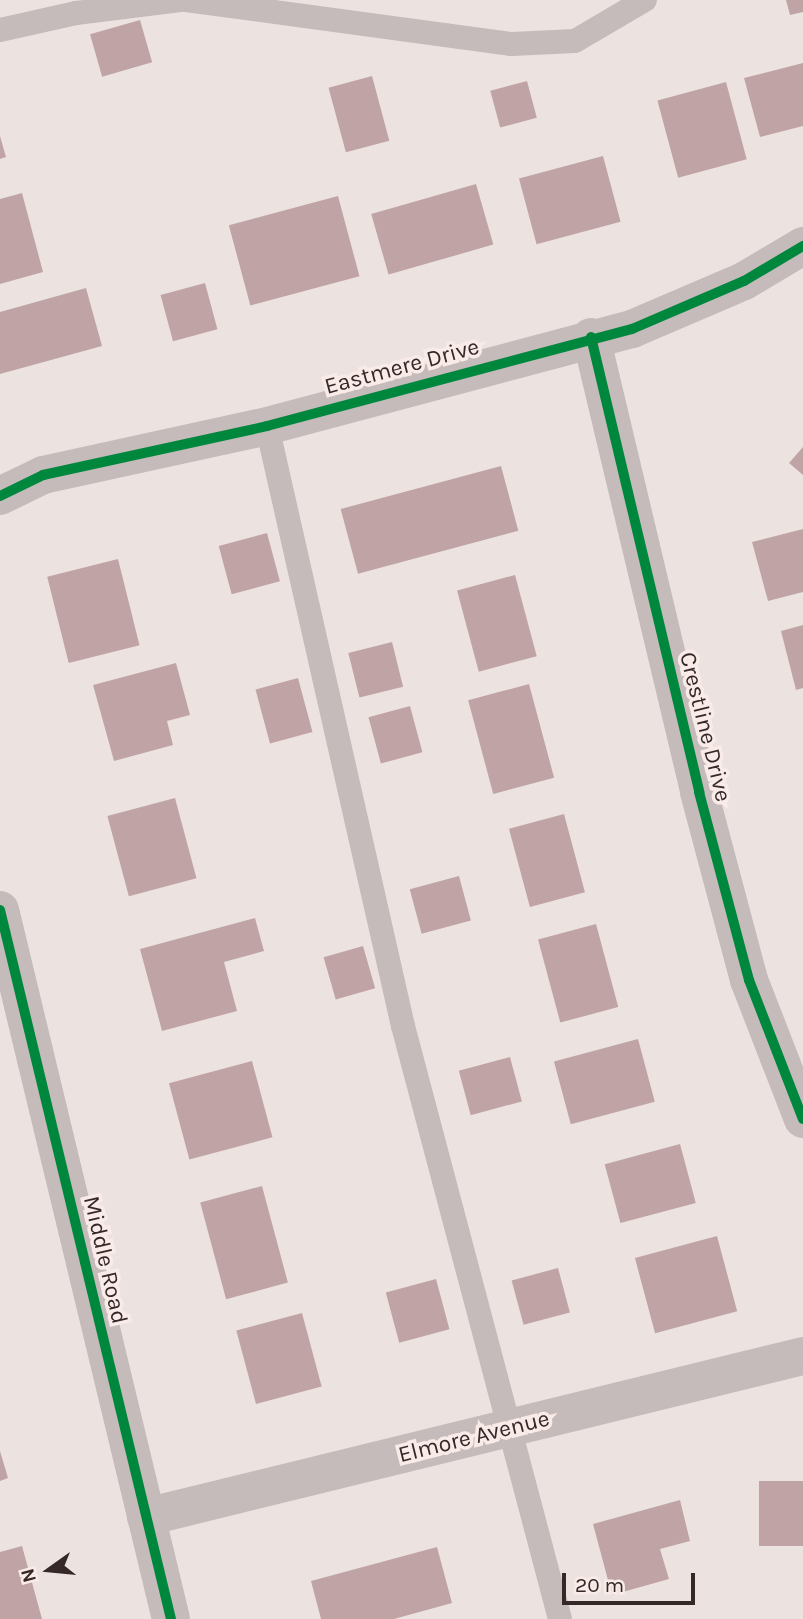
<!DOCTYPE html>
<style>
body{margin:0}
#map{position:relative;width:803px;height:1619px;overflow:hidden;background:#ece3e1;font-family:Karla,sans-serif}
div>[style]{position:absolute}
.building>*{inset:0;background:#c0a4a5;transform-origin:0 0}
.service>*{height:24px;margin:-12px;padding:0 12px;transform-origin:12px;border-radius:12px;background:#c5bbba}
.minor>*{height:38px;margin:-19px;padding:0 19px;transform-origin:19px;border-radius:19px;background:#c5bbba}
.cycleway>*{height:10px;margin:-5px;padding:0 5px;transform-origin:5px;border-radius:5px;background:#00873e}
span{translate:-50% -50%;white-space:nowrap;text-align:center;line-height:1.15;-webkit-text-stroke:7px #f9ece8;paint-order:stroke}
.street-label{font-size:23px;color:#362828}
.north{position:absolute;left:14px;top:1535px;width:70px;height:70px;-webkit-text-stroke:5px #f9ece8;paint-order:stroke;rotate:255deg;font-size:19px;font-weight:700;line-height:28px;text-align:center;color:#362828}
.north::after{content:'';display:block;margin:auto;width:24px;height:32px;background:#362828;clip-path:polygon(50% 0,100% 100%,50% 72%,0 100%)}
.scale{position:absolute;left:562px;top:1573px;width:133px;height:32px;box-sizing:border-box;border:4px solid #362828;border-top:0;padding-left:9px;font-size:21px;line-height:24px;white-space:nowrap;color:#362828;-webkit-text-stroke:5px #f9ece8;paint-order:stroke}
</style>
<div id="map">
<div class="building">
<div style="clip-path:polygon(786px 0,803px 0,803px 12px,790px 15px)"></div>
<div style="left:140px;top:20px;width:44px;height:52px;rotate:74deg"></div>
<div style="clip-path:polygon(803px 63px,803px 126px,760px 137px,744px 78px)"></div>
<div style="left:372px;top:76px;width:67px;height:45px;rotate:75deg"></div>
<div style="left:527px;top:81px;width:38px;height:38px;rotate:75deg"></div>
<div style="left:726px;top:82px;width:80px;height:71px;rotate:75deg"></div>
<div style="clip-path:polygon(0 136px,6px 157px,0 159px)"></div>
<div style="left:603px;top:156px;width:68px;height:87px;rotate:75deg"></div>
<div style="left:476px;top:184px;width:63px;height:109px;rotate:74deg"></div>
<div style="clip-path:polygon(22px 193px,43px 272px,0 284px,0 199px)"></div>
<div style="left:338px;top:196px;width:83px;height:113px;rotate:75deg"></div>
<div style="left:205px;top:283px;width:48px;height:46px;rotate:75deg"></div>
<div style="clip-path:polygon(86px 288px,102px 346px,0 374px,0 312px)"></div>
<div style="clip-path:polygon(803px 447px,803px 475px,789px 463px)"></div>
<div style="left:501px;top:466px;width:67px;height:166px;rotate:75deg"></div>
<div style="clip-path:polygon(803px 529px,803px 592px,768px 601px,752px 542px)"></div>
<div style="left:267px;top:533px;width:50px;height:50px;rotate:75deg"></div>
<div style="left:118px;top:559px;width:89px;height:73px;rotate:76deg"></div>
<div style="left:515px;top:575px;width:84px;height:60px;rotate:75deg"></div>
<div style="clip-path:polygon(803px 625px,803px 688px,796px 690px,781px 631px)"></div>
<div style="left:392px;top:642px;width:46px;height:45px;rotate:76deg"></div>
<div style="clip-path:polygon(176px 663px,190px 715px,167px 721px,173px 745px,114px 761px,93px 685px)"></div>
<div style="left:298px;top:678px;width:56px;height:44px;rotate:75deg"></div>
<div style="left:529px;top:684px;width:97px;height:63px;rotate:75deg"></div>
<div style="left:410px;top:706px;width:48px;height:43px;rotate:75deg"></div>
<div style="left:175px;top:798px;width:83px;height:70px;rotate:75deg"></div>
<div style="left:564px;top:814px;width:81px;height:57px;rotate:75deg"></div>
<div style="left:459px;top:876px;width:46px;height:51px;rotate:75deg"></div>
<div style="clip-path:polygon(255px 918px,264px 951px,224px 962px,237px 1011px,162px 1031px,140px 949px)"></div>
<div style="left:596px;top:924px;width:86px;height:60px;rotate:75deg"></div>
<div style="left:363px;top:946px;width:44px;height:41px;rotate:74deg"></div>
<div style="left:638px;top:1039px;width:65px;height:87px;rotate:75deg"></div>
<div style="left:510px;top:1057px;width:46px;height:53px;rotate:75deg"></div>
<div style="left:252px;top:1061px;width:79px;height:86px;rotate:75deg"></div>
<div style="left:680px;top:1144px;width:61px;height:78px;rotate:75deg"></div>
<div style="left:262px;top:1186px;width:100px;height:64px;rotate:75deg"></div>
<div style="left:717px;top:1236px;width:78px;height:85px;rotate:75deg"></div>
<div style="left:558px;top:1268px;width:46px;height:48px;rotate:75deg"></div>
<div style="left:436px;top:1279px;width:52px;height:52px;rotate:75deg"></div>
<div style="left:302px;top:1313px;width:76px;height:68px;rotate:75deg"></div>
<div style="clip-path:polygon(0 1451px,8px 1478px,0 1481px)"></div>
<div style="left:803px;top:1481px;width:65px;height:44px;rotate:90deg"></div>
<div style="clip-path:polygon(680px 1500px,690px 1541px,660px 1549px,669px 1579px,612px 1595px,593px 1524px)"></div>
<div style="clip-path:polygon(22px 1546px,42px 1619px,0 1619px,0 1552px)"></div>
<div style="clip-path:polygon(437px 1547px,452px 1603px,394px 1619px,321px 1619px,311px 1581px)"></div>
</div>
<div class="service">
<div style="left:186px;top:0;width:329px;rotate:7.7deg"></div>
<div style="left:512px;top:44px;width:63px;rotate:-2.7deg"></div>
<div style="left:575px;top:41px;width:81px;rotate:-30.4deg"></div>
<div style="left:0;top:30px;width:78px;rotate:-12.6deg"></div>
<div style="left:76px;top:13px;width:107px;rotate:-7deg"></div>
<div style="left:267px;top:426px;width:615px;rotate:77.23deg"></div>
<div style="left:403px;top:1026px;width:613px;rotate:75.17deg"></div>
</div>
<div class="minor">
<div style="left:591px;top:337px;width:468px;rotate:76.6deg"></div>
<div style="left:699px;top:792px;width:195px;rotate:75.1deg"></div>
<div style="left:749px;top:980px;width:149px;rotate:68.8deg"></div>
<div style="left:0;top:496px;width:48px;rotate:-26deg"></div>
<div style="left:43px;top:475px;width:229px;rotate:-12.3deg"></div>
<div style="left:267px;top:426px;width:378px;rotate:-14.9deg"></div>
<div style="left:632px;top:329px;width:122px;rotate:-23.2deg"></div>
<div style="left:744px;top:281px;width:69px;rotate:-30.7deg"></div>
<div style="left:0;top:910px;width:729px;rotate:76.44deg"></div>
<div style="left:146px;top:1517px;width:676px;rotate:-13.77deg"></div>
</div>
<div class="cycleway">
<div style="left:591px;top:337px;width:468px;rotate:76.6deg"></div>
<div style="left:699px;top:792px;width:195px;rotate:75.1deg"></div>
<div style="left:749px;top:980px;width:149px;rotate:68.8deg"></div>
<div style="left:0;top:496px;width:48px;rotate:-26deg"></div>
<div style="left:43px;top:475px;width:229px;rotate:-12.3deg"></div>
<div style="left:267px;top:426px;width:378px;rotate:-14.9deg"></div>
<div style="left:632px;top:329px;width:122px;rotate:-23.2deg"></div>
<div style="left:744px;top:281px;width:69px;rotate:-30.7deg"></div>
<div style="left:0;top:910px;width:729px;rotate:76.44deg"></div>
</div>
<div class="street-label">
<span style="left:402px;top:367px;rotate:-15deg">Eastmere Drive</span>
<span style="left:705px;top:727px;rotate:76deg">Crestline Drive</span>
<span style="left:105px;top:1260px;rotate:77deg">Middle Road</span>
<span style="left:474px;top:1437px;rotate:-14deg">Elmore Avenue</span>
</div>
<div class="north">N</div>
<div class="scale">20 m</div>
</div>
